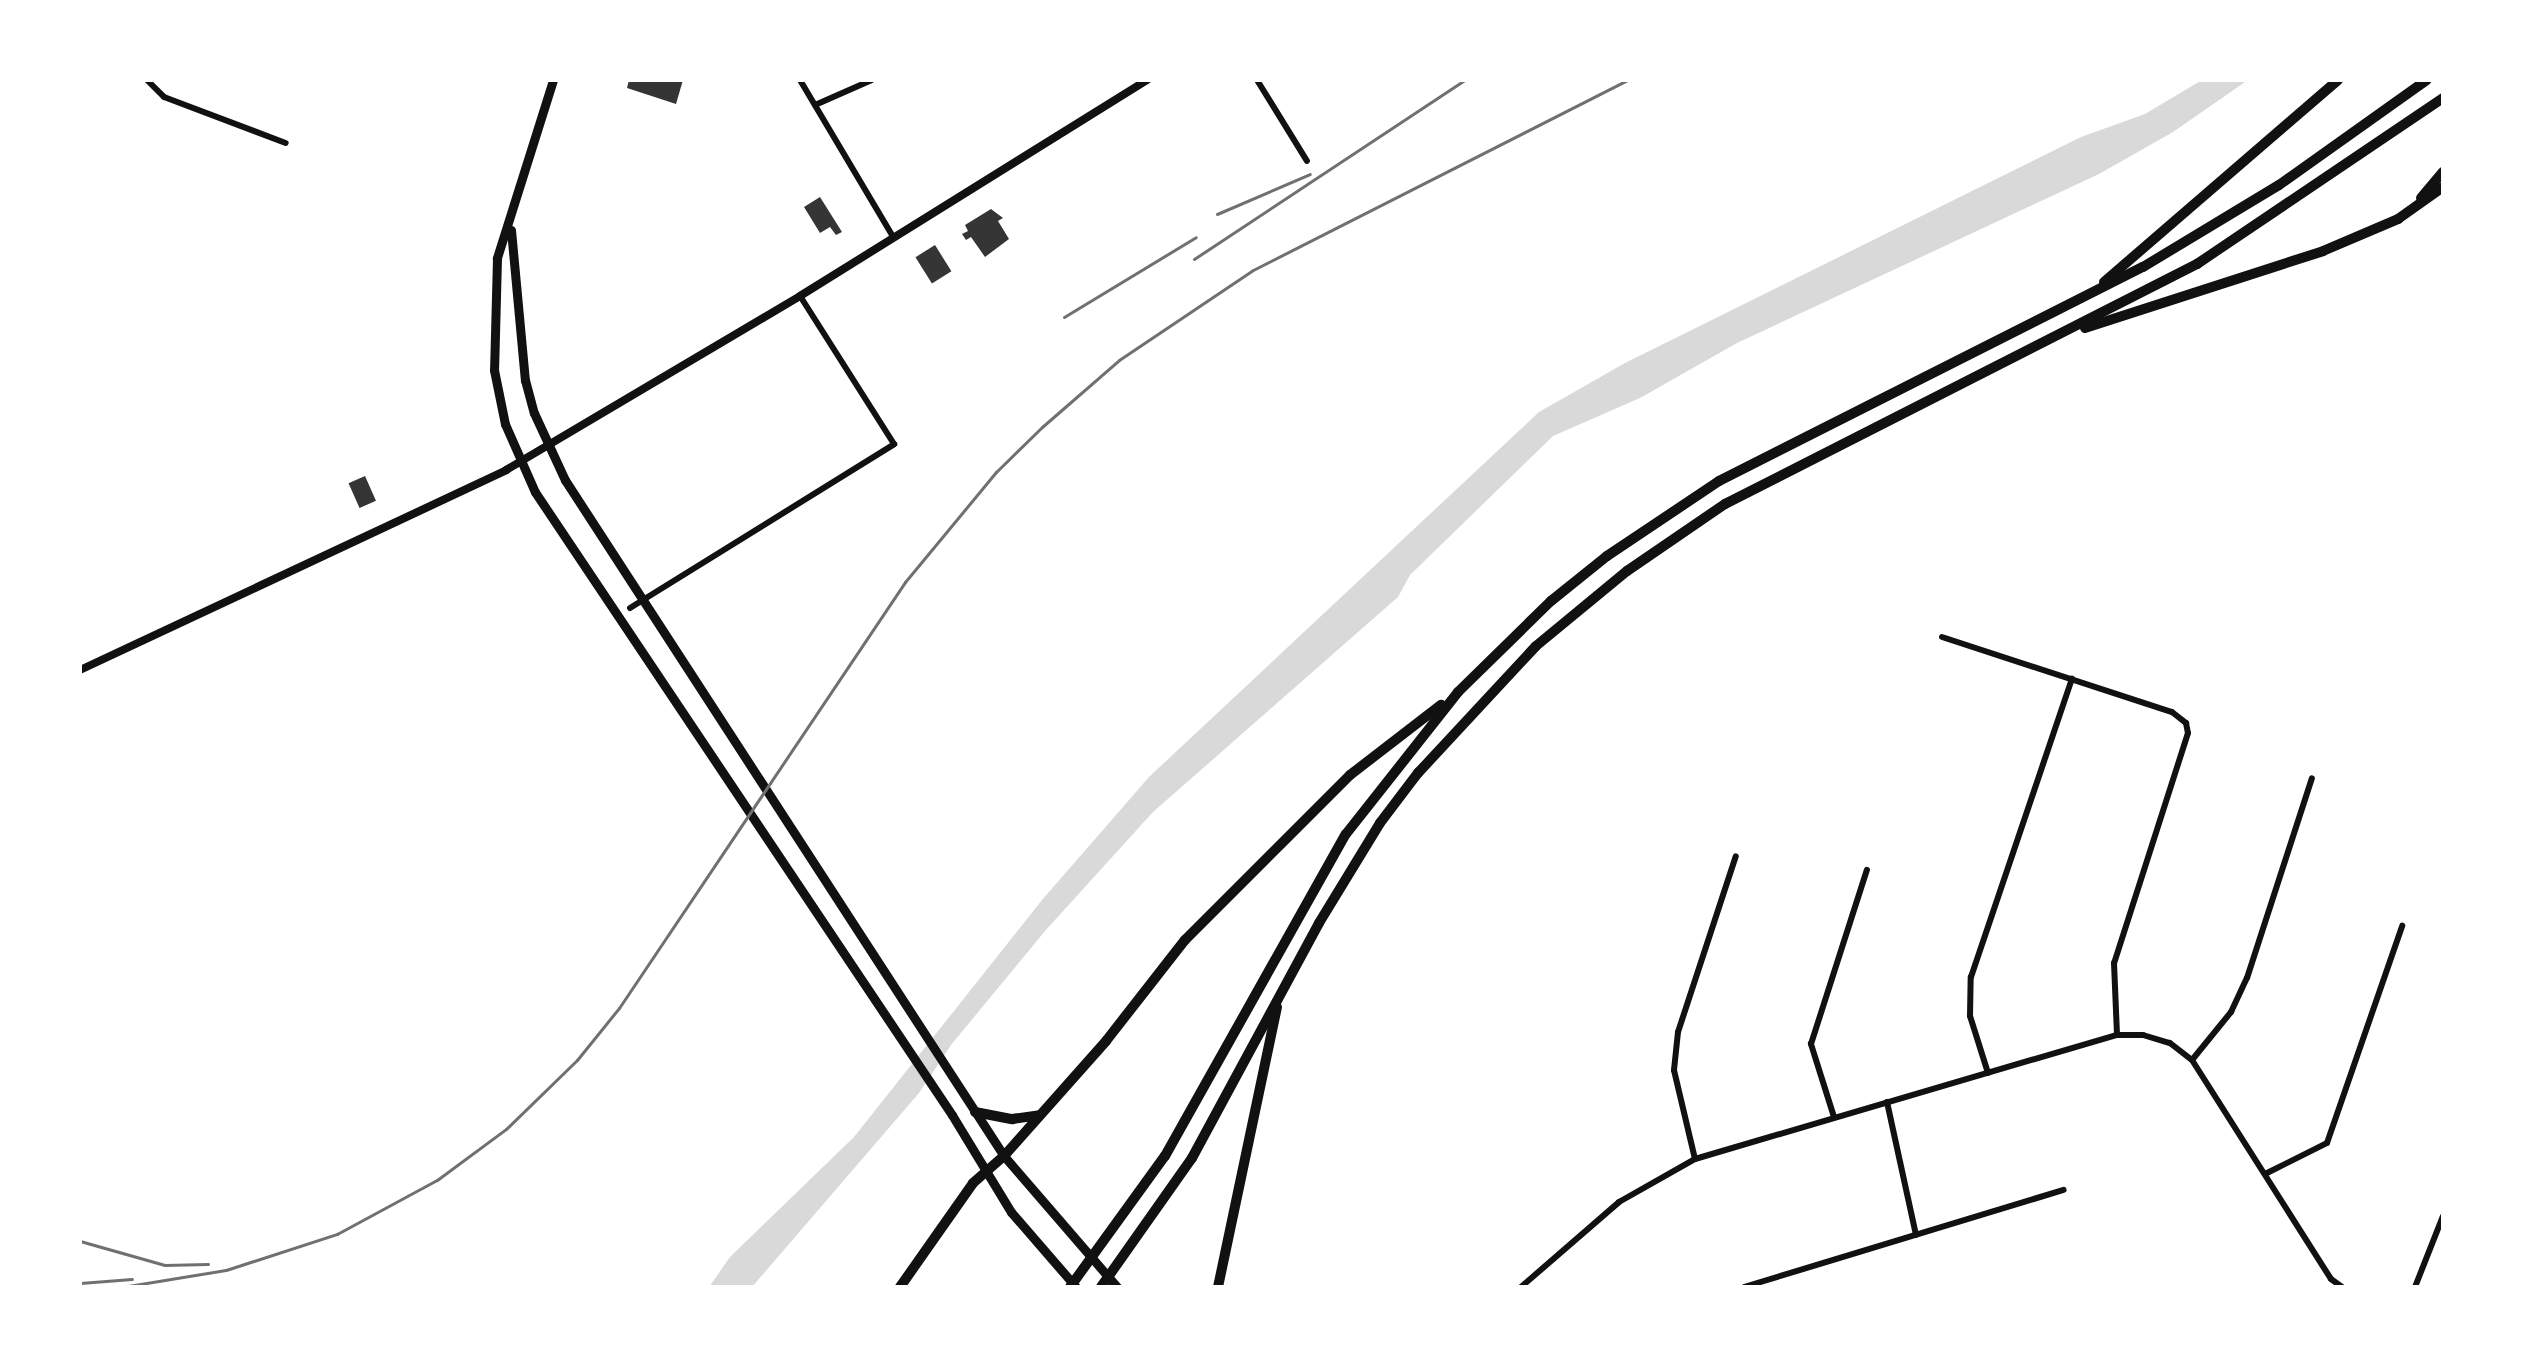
<!DOCTYPE html>
<style>
body{margin:0}
#map{position:relative;width:2523px;height:1367px;overflow:hidden;background:#fff;font-family:"Crimson Pro",serif}
div>[style]{position:absolute}
.water>*{inset:0;background:#d9d9d9}
.building>*{inset:0;background:#353535;transform-origin:0 0}
.minor>*{height:6px;margin:-3px;padding:0 3px;transform-origin:3px;border-radius:3px;background:#111}
.secondary>*{height:8px;margin:-4px;padding:0 4px;transform-origin:4px;border-radius:4px;background:#111}
.primary>*{height:9px;margin:-4.5px;padding:0 4.5px;transform-origin:4.5px;border-radius:4.5px;background:#111}
.motorway>*{height:10px;margin:-5px;padding:0 5px;transform-origin:5px;border-radius:5px;background:#111}
.rail>*{height:3px;margin:-1.5px;padding:0 1.5px;transform-origin:1.5px;border-radius:1.5px;background:#707070}
span{translate:-50% -50%;white-space:nowrap;text-align:center;line-height:1.15;-webkit-text-stroke:8px #fff;paint-order:stroke}
.frame{position:absolute;inset:0;border:82px solid #fff;pointer-events:none}
</style>
<div id="map">
<div class="water">
<div style="clip-path:polygon(2202px 80px,2248px 80px,2173px 132px,2099px 174px,1737px 343px,1640px 398px,1553px 436px,1410px 575px,1398px 597px,1153px 812px,1045px 931px,951px 1045px,919px 1093px,752px 1287px,709px 1287px,730px 1257px,854px 1137px,1042px 900px,1149px 777px,1539px 412px,1625px 363px,2081px 137px,2145px 114px)"></div>
</div>
<div class="building">
<div style="clip-path:polygon(629px 80px,683px 80px,676px 104px,627px 88px)"></div>
<div style="clip-path:polygon(820px 197px,842px 232px,836px 235px,830px 227px,820px 233px,804px 207px)"></div>
<div style="clip-path:polygon(991px 209px,1003px 218px,998px 221px,1009px 239px,985px 257px,971px 237px,966px 240px,962px 234px,968px 231px,965px 225px)"></div>
<div style="left:935px;top:245px;width:31px;height:23px;rotate:58deg"></div>
<div style="left:365px;top:476px;width:27px;height:18px;rotate:66deg"></div>
</div>
<div class="minor">
<div style="left:147px;top:80px;width:24px;rotate:45deg"></div>
<div style="left:164px;top:97px;width:130px;rotate:20.7deg"></div>
<div style="left:800px;top:80px;width:184px;rotate:59.3deg"></div>
<div style="left:1257px;top:80px;width:95px;rotate:58.3deg"></div>
<div style="left:815px;top:105px;width:62px;rotate:-23.7deg"></div>
<div style="left:630px;top:608px;width:311px;rotate:-31.8deg"></div>
<div style="left:894px;top:444px;width:175px;rotate:-122.4deg"></div>
<div style="left:1942px;top:637px;width:242px;rotate:18.1deg"></div>
<div style="left:2172px;top:712px;width:18px;rotate:38deg"></div>
<div style="left:2186px;top:723px;width:10px;rotate:79deg"></div>
<div style="left:2188px;top:733px;width:242px;rotate:107.8deg"></div>
<div style="left:2114px;top:963px;width:72px;rotate:87.6deg"></div>
<div style="left:2192px;top:1060px;width:62px;rotate:-50.9deg"></div>
<div style="left:2231px;top:1012px;width:38px;rotate:-65deg"></div>
<div style="left:2247px;top:978px;width:210px;rotate:-72deg"></div>
<div style="left:1988px;top:1073px;width:60px;rotate:-107.5deg"></div>
<div style="left:1970px;top:1016px;width:39px;rotate:-89deg"></div>
<div style="left:1971px;top:977px;width:315px;rotate:-71.3deg"></div>
<div style="left:1887px;top:1102px;width:136px;rotate:77.7deg"></div>
<div style="left:1834px;top:1117px;width:77px;rotate:-107.5deg"></div>
<div style="left:1811px;top:1044px;width:183px;rotate:-72.2deg"></div>
<div style="left:1695px;top:1159px;width:91px;rotate:-103.3deg"></div>
<div style="left:1674px;top:1070px;width:38px;rotate:-84deg"></div>
<div style="left:1678px;top:1032px;width:185px;rotate:-71.8deg"></div>
<div style="left:2265px;top:1174px;width:69px;rotate:-26.6deg"></div>
<div style="left:2327px;top:1143px;width:230px;rotate:-70.9deg"></div>
<div style="left:1521px;top:1287px;width:130px;rotate:-40.9deg"></div>
<div style="left:1619px;top:1202px;width:87px;rotate:-29.5deg"></div>
<div style="left:1695px;top:1159px;width:440px;rotate:-16.4deg"></div>
<div style="left:2117px;top:1035px;width:26px"></div>
<div style="left:2143px;top:1035px;width:28px;rotate:17deg"></div>
<div style="left:2170px;top:1043px;width:28px;rotate:38deg"></div>
<div style="left:2192px;top:1060px;width:259px;rotate:57.6deg"></div>
<div style="left:2331px;top:1279px;width:14px;rotate:36deg"></div>
<div style="left:1744px;top:1287px;width:334px;rotate:-16.9deg"></div>
<div style="left:2415px;top:1287px;width:76px;rotate:-68.5deg"></div>
</div>
<div class="secondary">
<div style="left:80px;top:670px;width:471px;rotate:-25.1deg"></div>
<div style="left:506px;top:470px;width:342px;rotate:-30.6deg"></div>
<div style="left:800px;top:296px;width:409px;rotate:-31.9deg"></div>
</div>
<div class="primary">
<div style="left:553px;top:80px;width:187px;rotate:107.5deg"></div>
<div style="left:497px;top:258px;width:112px;rotate:91.5deg"></div>
<div style="left:494px;top:370px;width:55px;rotate:78.5deg"></div>
<div style="left:505px;top:424px;width:74px;rotate:66.2deg"></div>
<div style="left:535px;top:492px;width:750px;rotate:56.2deg"></div>
<div style="left:952px;top:1115px;width:114px;rotate:58.7deg"></div>
<div style="left:1011px;top:1212px;width:99px;rotate:49.1deg"></div>
<div style="left:511px;top:230px;width:151px;rotate:84.7deg"></div>
<div style="left:525px;top:380px;width:34px;rotate:75deg"></div>
<div style="left:534px;top:413px;width:74px;rotate:65.2deg"></div>
<div style="left:565px;top:480px;width:806px;rotate:57deg"></div>
<div style="left:1004px;top:1156px;width:173px;rotate:49.2deg"></div>
</div>
<div class="motorway">
<div style="left:2421px;top:198px;width:34px;rotate:-50deg"></div>
<div style="left:2104px;top:282px;width:309px;rotate:-40.8deg"></div>
<div style="left:2085px;top:328px;width:250px;rotate:-17.9deg"></div>
<div style="left:2323px;top:251px;width:82px;rotate:-23.1deg"></div>
<div style="left:2398px;top:219px;width:55px;rotate:-35.4deg"></div>
<div style="left:975px;top:1112px;width:38px;rotate:11deg"></div>
<div style="left:1012px;top:1119px;width:28px;rotate:-8deg"></div>
<div style="left:900px;top:1287px;width:127px;rotate:-54.9deg"></div>
<div style="left:973px;top:1183px;width:41px;rotate:-41.1deg"></div>
<div style="left:1004px;top:1156px;width:154px;rotate:-48.4deg"></div>
<div style="left:1106px;top:1041px;width:128px;rotate:-52deg"></div>
<div style="left:1185px;top:940px;width:233px;rotate:-45deg"></div>
<div style="left:1350px;top:775px;width:115px;rotate:-37.6deg"></div>
<div style="left:1070px;top:1287px;width:162px;rotate:-54.1deg"></div>
<div style="left:1165px;top:1156px;width:369px;rotate:-60.7deg"></div>
<div style="left:1346px;top:834px;width:181px;rotate:-51.7deg"></div>
<div style="left:1458px;top:692px;width:130px;rotate:-44.4deg"></div>
<div style="left:1551px;top:601px;width:72px;rotate:-38.8deg"></div>
<div style="left:1607px;top:556px;width:135px;rotate:-33.8deg"></div>
<div style="left:1719px;top:481px;width:475px;rotate:-26.8deg"></div>
<div style="left:2143px;top:267px;width:159px;rotate:-31.1deg"></div>
<div style="left:2279px;top:185px;width:181px;rotate:-35.4deg"></div>
<div style="left:1101px;top:1287px;width:158px;rotate:-54.8deg"></div>
<div style="left:1192px;top:1158px;width:267px;rotate:-61.6deg"></div>
<div style="left:1319px;top:923px;width:117px;rotate:-58.6deg"></div>
<div style="left:1380px;top:823px;width:63px;rotate:-52.8deg"></div>
<div style="left:1418px;top:773px;width:173px;rotate:-47.1deg"></div>
<div style="left:1536px;top:646px;width:118px;rotate:-39.5deg"></div>
<div style="left:1627px;top:571px;width:119px;rotate:-34.4deg"></div>
<div style="left:1725px;top:504px;width:530px;rotate:-26.95deg"></div>
<div style="left:2197px;top:264px;width:297px;rotate:-34deg"></div>
<div style="left:1218px;top:1287px;width:286px;rotate:-78.1deg"></div>
</div>
<div class="rail">
<div style="left:1217px;top:214px;width:101px;rotate:-23.3deg"></div>
<div style="left:1194px;top:259px;width:324px;rotate:-33.5deg"></div>
<div style="left:1064px;top:317px;width:154px;rotate:-31.2deg"></div>
<div style="left:80px;top:1241px;width:88px;rotate:15.8deg"></div>
<div style="left:165px;top:1265px;width:43px;rotate:-1.3deg"></div>
<div style="left:80px;top:1283px;width:52px;rotate:-4.4deg"></div>
<div style="left:122px;top:1287px;width:105px;rotate:-9.3deg"></div>
<div style="left:226px;top:1270px;width:117px;rotate:-18deg"></div>
<div style="left:337px;top:1234px;width:114px;rotate:-28.4deg"></div>
<div style="left:437px;top:1180px;width:86px;rotate:-36.5deg"></div>
<div style="left:506px;top:1129px;width:99px;rotate:-44.2deg"></div>
<div style="left:577px;top:1060px;width:67px;rotate:-51.1deg"></div>
<div style="left:619px;top:1008px;width:513px;rotate:-56.12deg"></div>
<div style="left:905px;top:582px;width:143px;rotate:-50.4deg"></div>
<div style="left:996px;top:472px;width:64px;rotate:-44.4deg"></div>
<div style="left:1042px;top:427px;width:102px;rotate:-41deg"></div>
<div style="left:1119px;top:360px;width:161px;rotate:-33.9deg"></div>
<div style="left:1253px;top:270px;width:419px;rotate:-26.9deg"></div>
</div>
<div class="frame"></div>
</div>
